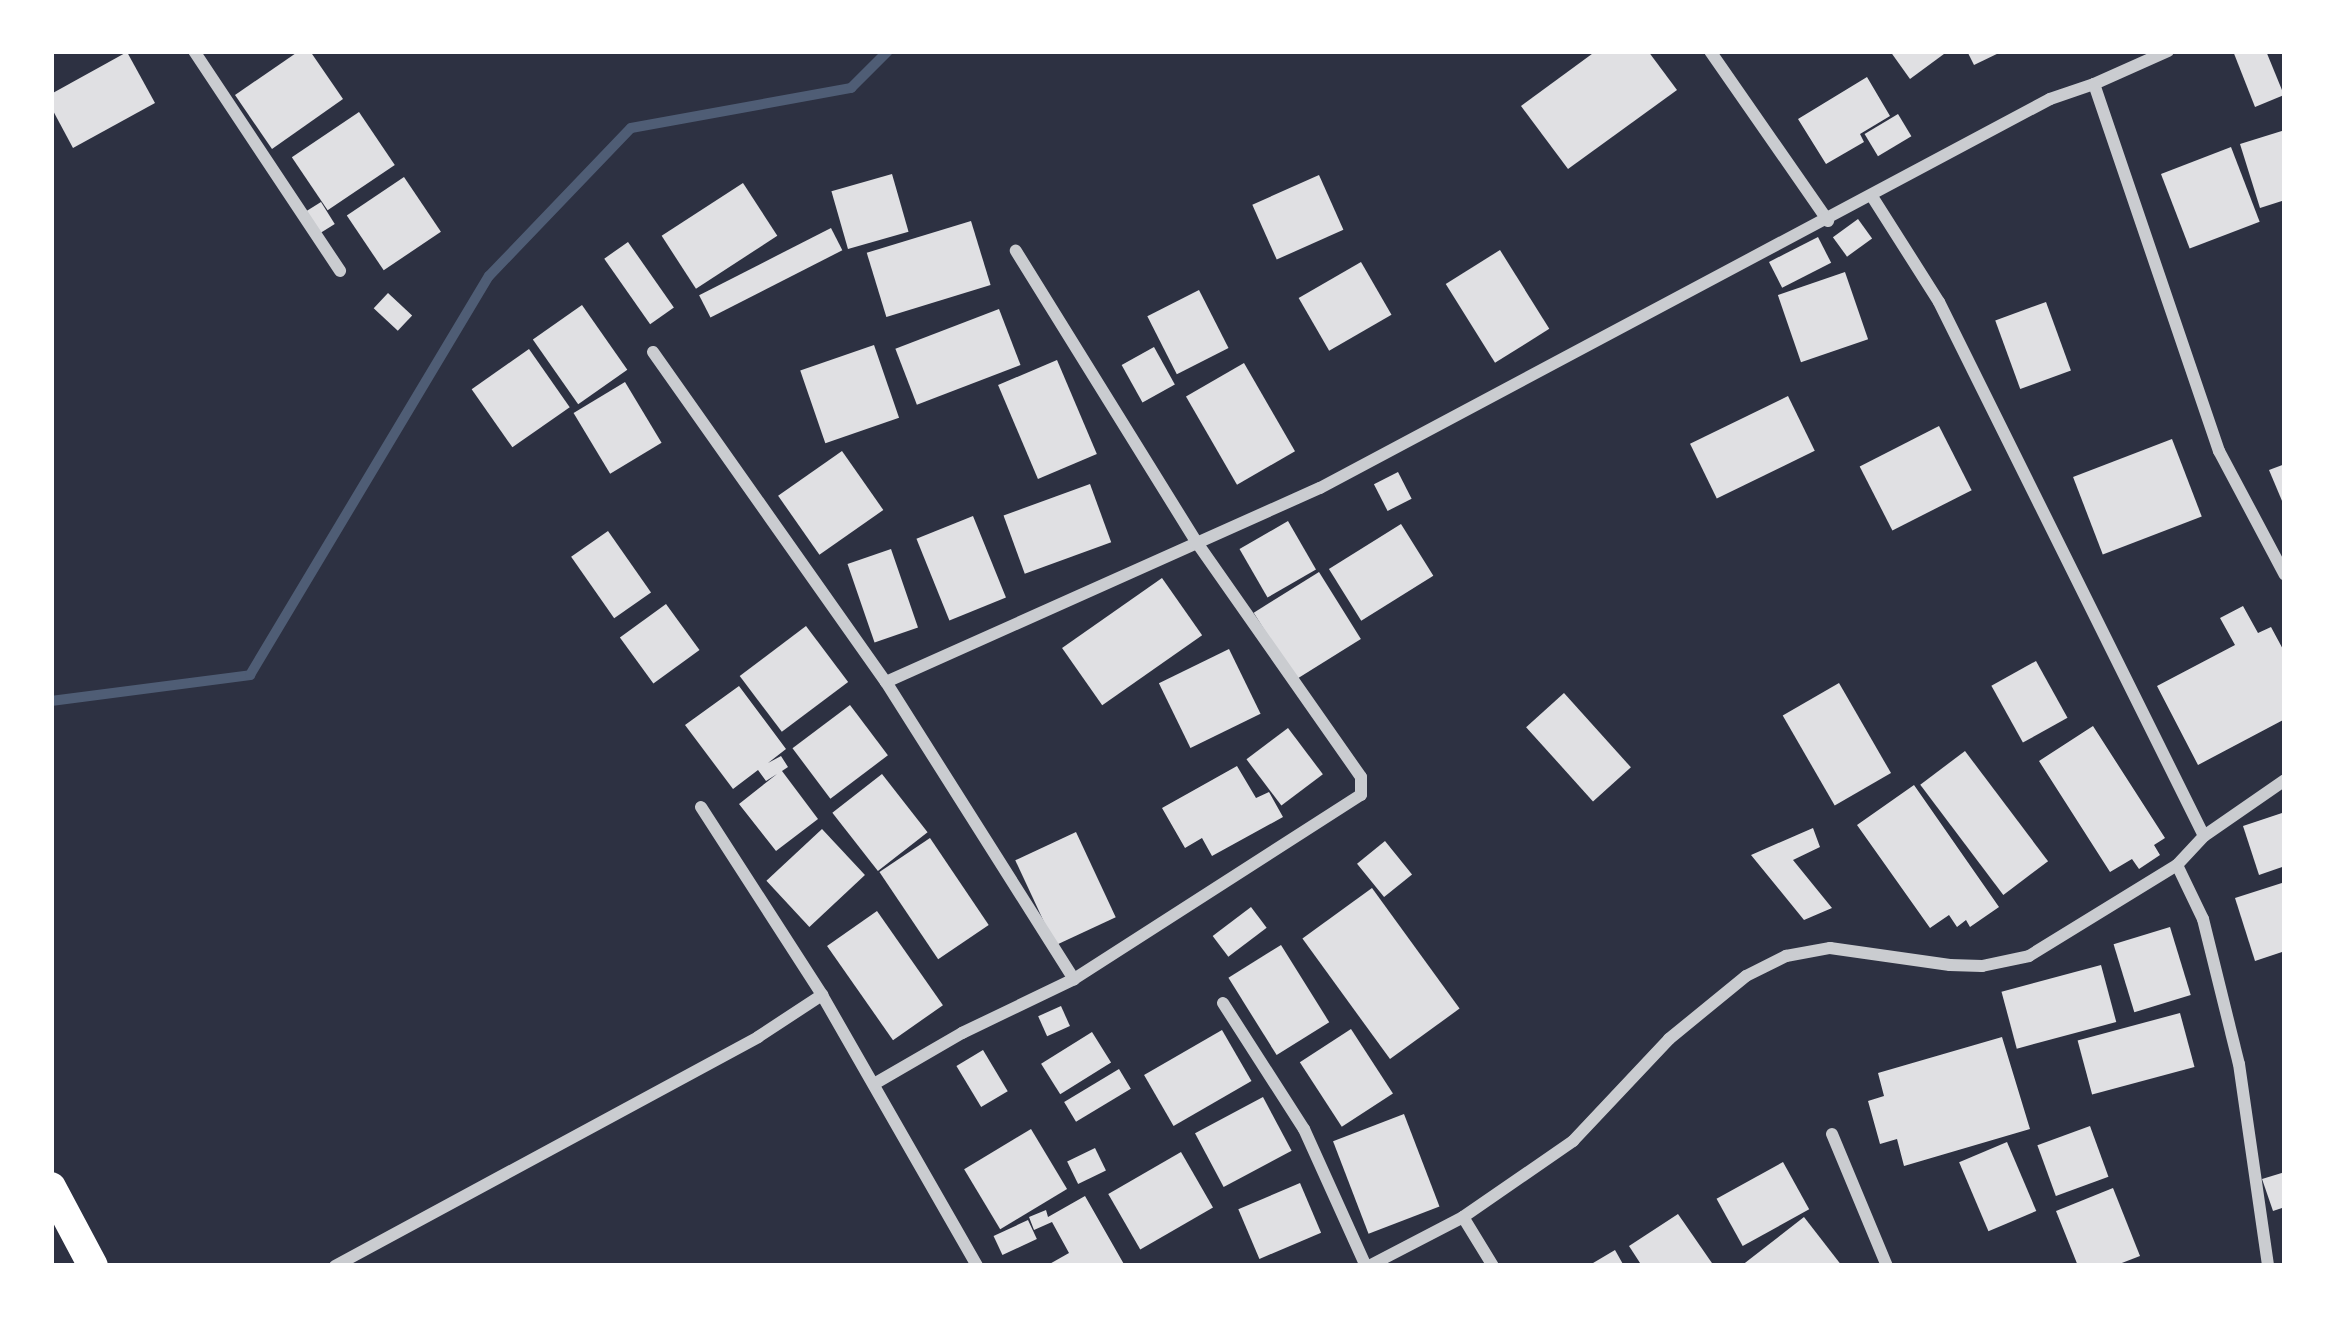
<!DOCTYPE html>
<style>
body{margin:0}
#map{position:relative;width:2336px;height:1317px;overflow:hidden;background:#2d3142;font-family:Commissioner,sans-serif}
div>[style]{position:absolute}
.stream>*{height:10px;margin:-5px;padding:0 5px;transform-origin:5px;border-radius:5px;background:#4f5d75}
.building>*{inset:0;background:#e0e0e3;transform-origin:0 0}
.minor>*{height:12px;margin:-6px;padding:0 6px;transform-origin:6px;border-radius:6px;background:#caccd0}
.motorway>*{height:30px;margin:-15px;padding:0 15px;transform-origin:15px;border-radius:15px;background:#fff}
span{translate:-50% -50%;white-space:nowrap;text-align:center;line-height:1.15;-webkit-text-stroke:10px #fff;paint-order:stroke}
.frame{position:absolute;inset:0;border:54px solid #fff;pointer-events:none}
</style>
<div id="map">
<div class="stream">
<div style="left:51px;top:701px;width:201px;rotate:-7.4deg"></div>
<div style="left:250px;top:675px;width:465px;rotate:-59.1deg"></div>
<div style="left:489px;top:276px;width:205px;rotate:-46.2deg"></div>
<div style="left:631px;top:128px;width:224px;rotate:-10.3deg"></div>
<div style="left:851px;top:88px;width:52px;rotate:-45deg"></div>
</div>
<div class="building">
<div style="clip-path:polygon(299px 51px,310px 51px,343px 99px,272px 149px,235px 95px)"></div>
<div style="clip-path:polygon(1596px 51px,1648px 51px,1677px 90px,1568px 169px,1521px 106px)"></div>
<div style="clip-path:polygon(1890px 51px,1948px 51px,1910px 79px)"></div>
<div style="clip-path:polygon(1967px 51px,2003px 51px,1974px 65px)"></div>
<div style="clip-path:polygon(2233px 51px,2266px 51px,2284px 95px,2255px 107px)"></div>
<div style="clip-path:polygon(127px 52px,155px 103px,73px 148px,51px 107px,51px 94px)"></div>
<div style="clip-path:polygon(1867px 77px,1890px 116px,1860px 134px,1864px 142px,1826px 164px,1798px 119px)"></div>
<div style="left:359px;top:112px;width:64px;height:81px;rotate:56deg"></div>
<div style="left:1898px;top:114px;width:26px;height:39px;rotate:59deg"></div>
<div style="clip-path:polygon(2285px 130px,2285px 200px,2260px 208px,2240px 144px)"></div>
<div style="left:2231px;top:147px;width:80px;height:75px;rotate:69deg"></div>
<div style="left:892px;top:174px;width:60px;height:63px;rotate:74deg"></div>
<div style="left:1319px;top:175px;width:60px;height:73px;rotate:66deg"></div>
<div style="left:404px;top:177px;width:66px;height:69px;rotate:56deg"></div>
<div style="left:743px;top:183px;width:63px;height:97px;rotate:57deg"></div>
<div style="left:321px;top:202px;width:26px;height:17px;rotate:58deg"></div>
<div style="left:1858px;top:219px;width:24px;height:31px;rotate:54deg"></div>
<div style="left:971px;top:221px;width:67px;height:109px;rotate:73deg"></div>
<div style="left:831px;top:228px;width:25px;height:148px;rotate:63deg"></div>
<div style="left:1818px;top:237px;width:29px;height:55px;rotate:63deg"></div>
<div style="left:628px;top:242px;width:80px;height:29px;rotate:55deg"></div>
<div style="left:1500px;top:250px;width:93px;height:64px;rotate:58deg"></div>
<div style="left:1361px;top:262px;width:61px;height:72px;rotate:60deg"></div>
<div style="left:1845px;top:272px;width:71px;height:71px;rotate:71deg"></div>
<div style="left:1199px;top:290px;width:65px;height:58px;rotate:63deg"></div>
<div style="left:388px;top:293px;width:33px;height:21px;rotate:43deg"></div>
<div style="left:2046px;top:302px;width:73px;height:54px;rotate:70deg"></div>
<div style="left:582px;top:305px;width:79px;height:60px;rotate:55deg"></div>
<div style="left:999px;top:309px;width:60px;height:111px;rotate:69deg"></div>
<div style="left:874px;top:345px;width:77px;height:78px;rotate:71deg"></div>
<div style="left:1154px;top:347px;width:43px;height:37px;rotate:61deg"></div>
<div style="left:529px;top:349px;width:71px;height:70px;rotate:55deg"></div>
<div style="left:1057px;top:360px;width:102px;height:64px;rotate:67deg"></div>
<div style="left:1244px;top:363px;width:102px;height:67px;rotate:60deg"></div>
<div style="left:625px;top:382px;width:71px;height:60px;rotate:59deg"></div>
<div style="left:1788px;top:396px;width:61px;height:109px;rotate:64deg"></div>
<div style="left:1939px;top:426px;width:72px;height:89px;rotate:63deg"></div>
<div style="left:2172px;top:439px;width:83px;height:106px;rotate:69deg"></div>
<div style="left:842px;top:451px;width:72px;height:78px;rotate:55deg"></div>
<div style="clip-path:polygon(2285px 464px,2285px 508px,2269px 470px)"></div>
<div style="left:1398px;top:472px;width:30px;height:27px;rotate:63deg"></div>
<div style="left:1090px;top:484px;width:62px;height:92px;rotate:70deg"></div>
<div style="left:973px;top:516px;width:88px;height:61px;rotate:68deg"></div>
<div style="left:1288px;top:521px;width:56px;height:56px;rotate:60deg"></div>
<div style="left:1401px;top:524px;width:61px;height:85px;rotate:58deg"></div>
<div style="left:608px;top:531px;width:75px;height:45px;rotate:55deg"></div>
<div style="left:891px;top:549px;width:83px;height:46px;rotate:71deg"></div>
<div style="left:1319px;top:572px;width:79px;height:77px;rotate:58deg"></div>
<div style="left:1162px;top:578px;width:70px;height:122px;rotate:55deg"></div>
<div style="left:666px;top:604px;width:57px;height:57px;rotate:54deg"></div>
<div style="clip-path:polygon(2243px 606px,2258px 633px,2271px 627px,2285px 653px,2285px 719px,2198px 765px,2157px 686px,2235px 645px,2220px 618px)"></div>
<div style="left:806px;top:626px;width:70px;height:83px;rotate:53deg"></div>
<div style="left:1229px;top:649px;width:72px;height:78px;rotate:64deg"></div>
<div style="left:2036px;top:661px;width:65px;height:51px;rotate:61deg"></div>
<div style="left:1839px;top:683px;width:104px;height:65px;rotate:60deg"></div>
<div style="clip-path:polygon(739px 686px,786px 749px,768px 763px,781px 756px,788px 767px,782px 771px,818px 819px,776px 851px,739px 804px,777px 774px,766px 781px,758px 770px,733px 789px,685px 725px)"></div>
<div style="left:1564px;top:693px;width:100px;height:51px;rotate:48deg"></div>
<div style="left:850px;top:705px;width:63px;height:72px;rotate:53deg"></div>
<div style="clip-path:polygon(2093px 726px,2165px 838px,2154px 845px,2160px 855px,2139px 869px,2132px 859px,2110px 872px,2039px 761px)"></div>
<div style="left:1288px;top:728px;width:58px;height:52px;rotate:53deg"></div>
<div style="left:1965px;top:751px;width:138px;height:56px;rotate:53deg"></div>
<div style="clip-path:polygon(1237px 766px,1256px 798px,1269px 792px,1283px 817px,1212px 856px,1202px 838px,1185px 848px,1162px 808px)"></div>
<div style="left:882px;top:774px;width:74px;height:63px;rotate:52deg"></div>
<div style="clip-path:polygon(1914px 785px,1999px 907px,1970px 927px,1966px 920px,1957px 927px,1949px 915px,1930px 928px,1857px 825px)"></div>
<div style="clip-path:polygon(2285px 812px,2285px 866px,2259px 875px,2243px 826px)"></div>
<div style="clip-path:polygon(1813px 828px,1820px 847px,1793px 860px,1832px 908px,1804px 920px,1751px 855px)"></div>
<div style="left:822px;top:829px;width:63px;height:76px;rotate:47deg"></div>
<div style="left:1076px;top:832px;width:94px;height:67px;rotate:65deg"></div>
<div style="left:930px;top:838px;width:105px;height:61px;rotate:56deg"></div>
<div style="left:1385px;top:841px;width:43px;height:36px;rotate:51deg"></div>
<div style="clip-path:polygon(2285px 882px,2285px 951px,2255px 961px,2235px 898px)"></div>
<div style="left:1372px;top:888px;width:149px;height:86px;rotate:54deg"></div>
<div style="left:1251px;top:907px;width:26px;height:48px;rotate:53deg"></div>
<div style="left:877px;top:911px;width:115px;height:61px;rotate:55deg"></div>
<div style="left:2170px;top:927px;width:71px;height:59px;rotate:73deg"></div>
<div style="left:1281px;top:945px;width:91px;height:62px;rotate:58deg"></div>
<div style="left:2101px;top:965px;width:59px;height:103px;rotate:75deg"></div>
<div style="left:1061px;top:1006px;width:22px;height:25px;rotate:66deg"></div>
<div style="left:2180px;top:1013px;width:56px;height:106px;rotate:75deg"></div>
<div style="left:1351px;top:1029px;width:77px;height:61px;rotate:57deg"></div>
<div style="left:1222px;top:1030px;width:59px;height:90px;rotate:60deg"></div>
<div style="left:1092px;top:1032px;width:36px;height:60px;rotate:58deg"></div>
<div style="clip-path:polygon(2002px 1037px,2030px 1129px,1904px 1166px,1897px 1139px,1880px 1144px,1868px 1101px,1884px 1096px,1878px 1073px)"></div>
<div style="left:983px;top:1050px;width:48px;height:31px;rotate:59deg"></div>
<div style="left:1119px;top:1069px;width:23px;height:64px;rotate:59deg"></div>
<div style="left:1263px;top:1097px;width:61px;height:77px;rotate:62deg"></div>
<div style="left:1404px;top:1114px;width:99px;height:76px;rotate:69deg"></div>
<div style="left:2090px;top:1126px;width:54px;height:56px;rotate:70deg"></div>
<div style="left:1031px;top:1129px;width:70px;height:78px;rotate:59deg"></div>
<div style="left:2007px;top:1142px;width:75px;height:52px;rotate:67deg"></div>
<div style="left:1095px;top:1148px;width:25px;height:31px;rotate:64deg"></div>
<div style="left:1181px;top:1152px;width:64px;height:84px;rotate:60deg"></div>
<div style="left:1783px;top:1162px;width:54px;height:76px;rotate:61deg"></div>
<div style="clip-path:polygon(2285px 1172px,2285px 1207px,2273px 1211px,2262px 1179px)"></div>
<div style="left:1300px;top:1183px;width:54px;height:67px;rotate:67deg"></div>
<div style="clip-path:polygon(2113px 1188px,2140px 1256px,2114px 1266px,2078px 1266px,2056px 1211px)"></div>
<div style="clip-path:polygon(1085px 1196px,1125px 1266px,1046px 1266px,1069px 1253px,1052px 1222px,1034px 1230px,1029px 1217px,1046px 1210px,1048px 1217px)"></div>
<div style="clip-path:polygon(1678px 1214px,1714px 1266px,1642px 1266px,1629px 1246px)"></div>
<div style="clip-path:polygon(1804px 1217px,1842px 1266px,1741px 1266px)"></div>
<div style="left:1028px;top:1220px;width:21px;height:38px;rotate:65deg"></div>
<div style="clip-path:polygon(1615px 1250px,1624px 1266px,1588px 1266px)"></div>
</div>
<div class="minor">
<div style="left:194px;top:51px;width:264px;rotate:56.4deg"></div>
<div style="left:1710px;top:51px;width:207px;rotate:55.2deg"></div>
<div style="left:2094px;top:84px;width:81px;rotate:-24deg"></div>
<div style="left:1873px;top:198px;width:123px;rotate:57.6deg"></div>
<div style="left:1939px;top:302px;width:596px;rotate:63.61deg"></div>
<div style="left:653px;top:352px;width:404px;rotate:54.8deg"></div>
<div style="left:886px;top:682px;width:352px;rotate:57.7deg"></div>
<div style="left:886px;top:682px;width:475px;rotate:-24.1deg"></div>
<div style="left:1320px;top:488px;width:827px;rotate:-28.05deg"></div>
<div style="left:2050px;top:99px;width:46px;rotate:-18.8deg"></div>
<div style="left:2094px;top:84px;width:388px;rotate:71.2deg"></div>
<div style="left:2219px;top:451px;width:140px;rotate:62deg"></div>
<div style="left:701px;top:807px;width:224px;rotate:57.2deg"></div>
<div style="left:822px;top:995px;width:312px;rotate:60.2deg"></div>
<div style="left:2177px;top:865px;width:60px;rotate:64.3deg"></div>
<div style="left:2203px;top:919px;width:149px;rotate:76.1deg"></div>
<div style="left:2239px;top:1064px;width:204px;rotate:81.8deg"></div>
<div style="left:1223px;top:1003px;width:150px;rotate:57.3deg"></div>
<div style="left:1304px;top:1129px;width:150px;rotate:65.7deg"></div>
<div style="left:874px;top:1084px;width:102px;rotate:-30.1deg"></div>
<div style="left:962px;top:1033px;width:124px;rotate:-25.7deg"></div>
<div style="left:1074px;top:979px;width:341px;rotate:-32.7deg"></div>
<div style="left:1361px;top:795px;width:18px;rotate:-90deg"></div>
<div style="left:1361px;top:777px;width:286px;rotate:-125deg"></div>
<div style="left:1197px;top:543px;width:344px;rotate:-121.8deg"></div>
<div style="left:1832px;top:1134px;width:143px;rotate:67.4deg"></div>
<div style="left:1463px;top:1217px;width:57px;rotate:58.5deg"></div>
<div style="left:335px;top:1266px;width:481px;rotate:-28.4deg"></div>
<div style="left:758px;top:1037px;width:77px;rotate:-33.3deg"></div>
<div style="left:1369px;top:1266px;width:106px;rotate:-27.5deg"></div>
<div style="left:1463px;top:1217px;width:134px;rotate:-34.6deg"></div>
<div style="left:1573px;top:1141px;width:140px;rotate:-46.7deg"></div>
<div style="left:1669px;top:1039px;width:99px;rotate:-39.3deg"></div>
<div style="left:1746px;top:976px;width:45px;rotate:-26.6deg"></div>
<div style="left:1786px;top:956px;width:45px;rotate:-10.3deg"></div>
<div style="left:1830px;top:948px;width:121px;rotate:8.1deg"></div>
<div style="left:1950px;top:965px;width:32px;rotate:2deg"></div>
<div style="left:1982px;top:966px;width:48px;rotate:-12deg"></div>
<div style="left:2029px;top:956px;width:174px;rotate:-31.6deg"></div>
<div style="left:2177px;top:865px;width:40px;rotate:-47deg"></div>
<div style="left:2204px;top:836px;width:98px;rotate:-34.7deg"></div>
</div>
<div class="motorway">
<div style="left:51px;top:1187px;width:89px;rotate:62deg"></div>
</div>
<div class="frame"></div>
</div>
